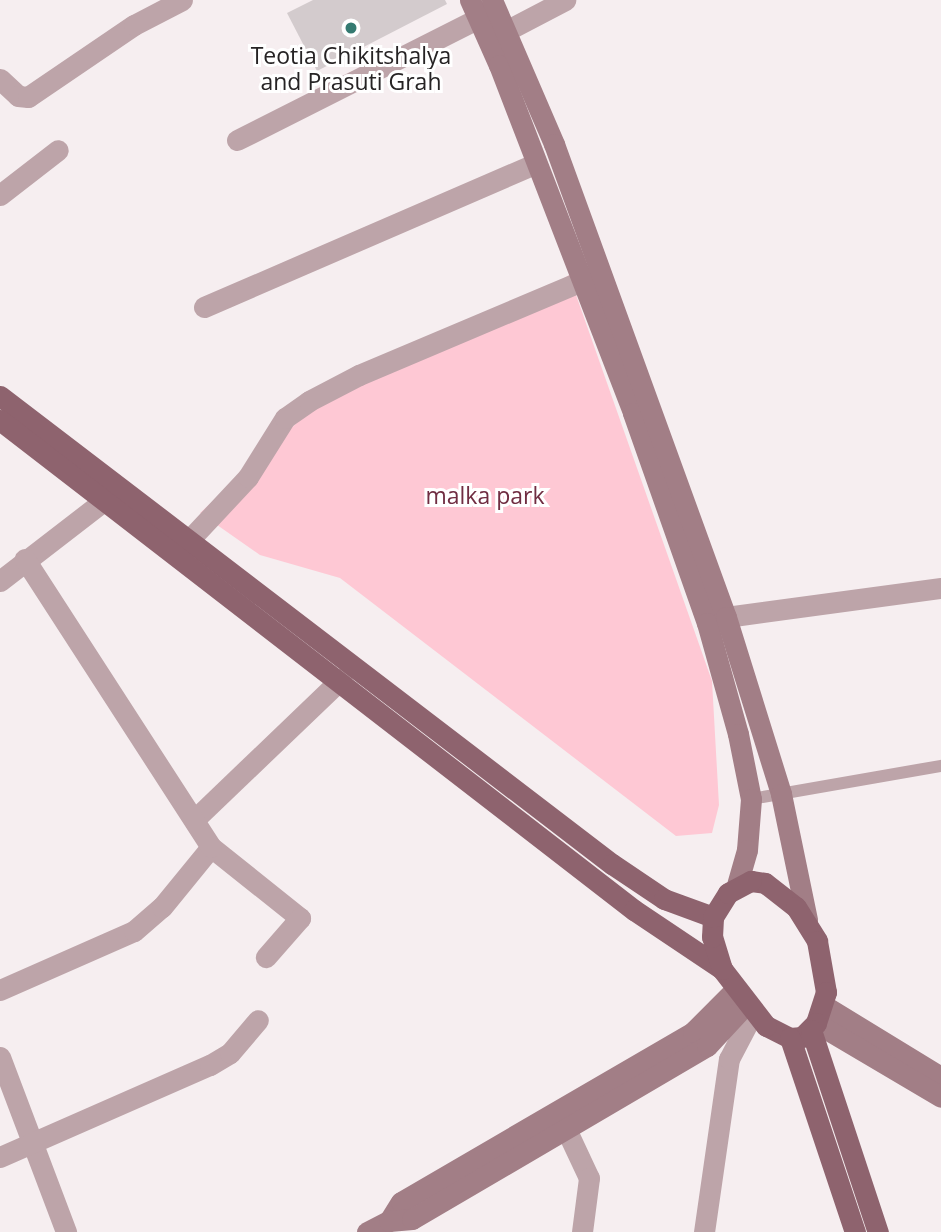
<!DOCTYPE html>
<style>
body{margin:0}
#map{position:relative;width:941px;height:1232px;overflow:hidden;background:#f6eef0;font-family:"Open Sans",sans-serif}
div>[style]{position:absolute}
.green>*{inset:0;background:#fec8d4}
.building>*{inset:0;background:#d3cbcd}
.lane>*{height:12px;margin:-6px;padding:0 6px;transform-origin:6px;border-radius:6px;background:#bda4a9}
.street>*{height:21px;margin:-10.5px;padding:0 10.5px;transform-origin:10.5px;border-radius:10.5px;background:#bda4a9}
.secondary>*{height:21px;margin:-10.5px;padding:0 10.5px;transform-origin:10.5px;border-radius:10.5px;background:#a27e86}
.primary>*{height:21px;margin:-10.5px;padding:0 10.5px;transform-origin:10.5px;border-radius:10.5px;background:#8e636e}
.dots>*{width:19px;height:19px;translate:-50% -50%;box-sizing:border-box;border:4px solid #fff;border-radius:50%}
span{translate:-50% -50%;white-space:nowrap;text-align:center;line-height:1.15;-webkit-text-stroke:6px #fff;paint-order:stroke}
.poi-label{font-size:23px;color:#262324}
.park-label{font-size:23px;color:#702d42}
</style>
<div id="map">
<div class="green">
<div style="clip-path:polygon(569px 275px,712px 681px,719px 805px,712px 833px,676px 836px,340px 578px,260px 555px,200px 513px,330px 392px,493px 322px)"></div>
</div>
<div class="building">
<div style="clip-path:polygon(313px 0,445px 0,447px 4px,317px 71px,287px 13px)"></div>
</div>
<div class="lane">
<div style="left:751px;top:799px;width:193px;rotate:-9.9deg"></div>
</div>
<div class="street">
<div style="left:506px;top:31px;width:67px;rotate:-27.7deg"></div>
<div style="left:0;top:79px;width:25px;rotate:43deg"></div>
<div style="left:18px;top:96px;width:10px;rotate:6deg"></div>
<div style="left:28px;top:97px;width:128px;rotate:-34.2deg"></div>
<div style="left:134px;top:25px;width:54px;rotate:-27.5deg"></div>
<div style="left:237px;top:140px;width:270px;rotate:-26.8deg"></div>
<div style="left:0;top:195px;width:73px;rotate:-37.8deg"></div>
<div style="left:204px;top:307px;width:361px;rotate:-23.4deg"></div>
<div style="left:191px;top:538px;width:83px;rotate:-46.9deg"></div>
<div style="left:248px;top:477px;width:70px;rotate:-57.9deg"></div>
<div style="left:285px;top:418px;width:29px;rotate:-35deg"></div>
<div style="left:309px;top:401px;width:56px;rotate:-27.5deg"></div>
<div style="left:359px;top:375px;width:259px;rotate:-22.9deg"></div>
<div style="left:0;top:581px;width:134px;rotate:-37.7deg"></div>
<div style="left:726px;top:617px;width:217px;rotate:-7.7deg"></div>
<div style="left:194px;top:820px;width:204px;rotate:-43.8deg"></div>
<div style="left:211px;top:847px;width:114px;rotate:38.6deg"></div>
<div style="left:300px;top:918px;width:52px;rotate:131.1deg"></div>
<div style="left:0;top:990px;width:146px;rotate:-23.8deg"></div>
<div style="left:134px;top:931px;width:37px;rotate:-41deg"></div>
<div style="left:162px;top:907px;width:77px;rotate:-50.8deg"></div>
<div style="left:211px;top:847px;width:343px;rotate:-122.9deg"></div>
<div style="left:0;top:1057px;width:187px;rotate:69.3deg"></div>
<div style="left:566px;top:1129px;width:54px;rotate:64.9deg"></div>
<div style="left:589px;top:1178px;width:54px;rotate:97.4deg"></div>
<div style="left:0;top:1157px;width:229px;rotate:-23.7deg"></div>
<div style="left:210px;top:1065px;width:23px;rotate:-31deg"></div>
<div style="left:230px;top:1053px;width:43px;rotate:-49.7deg"></div>
<div style="left:704px;top:1232px;width:175px;rotate:-81.8deg"></div>
<div style="left:729px;top:1059px;width:52px;rotate:-62.4deg"></div>
</div>
<div class="secondary">
<div style="left:470px;top:0;width:71px;rotate:66deg"></div>
<div style="left:499px;top:65px;width:373px;rotate:68.9deg"></div>
<div style="left:633px;top:413px;width:223px;rotate:70.6deg"></div>
<div style="left:707px;top:623px;width:115px;rotate:74.4deg"></div>
<div style="left:738px;top:734px;width:66px;rotate:78.7deg"></div>
<div style="left:751px;top:799px;width:51px;rotate:94.5deg"></div>
<div style="left:747px;top:850px;width:35px;rotate:106deg"></div>
<div style="left:492px;top:0;width:157px;rotate:66.7deg"></div>
<div style="left:554px;top:144px;width:503px;rotate:70.02deg"></div>
<div style="left:726px;top:617px;width:185px;rotate:72.7deg"></div>
<div style="left:781px;top:794px;width:129px;rotate:78.3deg"></div>
<div style="left:823px;top:1005px;width:138px;rotate:31.4deg"></div>
<div style="left:816px;top:1023px;width:145px;rotate:30.6deg"></div>
<div style="left:389px;top:1221px;width:22px;rotate:-58deg"></div>
<div style="left:401px;top:1202px;width:338px;rotate:-30.2deg"></div>
<div style="left:693px;top:1032px;width:59px;rotate:-45deg"></div>
<div style="left:367px;top:1232px;width:25px;rotate:-27deg"></div>
<div style="left:389px;top:1221px;width:23px;rotate:-5deg"></div>
<div style="left:412px;top:1219px;width:342px;rotate:-30.4deg"></div>
<div style="left:707px;top:1046px;width:57px;rotate:-47.1deg"></div>
</div>
<div class="primary">
<div style="left:0;top:396px;width:770px;rotate:37.41deg"></div>
<div style="left:612px;top:864px;width:63px;rotate:33.9deg"></div>
<div style="left:664px;top:899px;width:52px;rotate:20.2deg"></div>
<div style="left:0;top:420px;width:801px;rotate:37.7deg"></div>
<div style="left:634px;top:910px;width:106px;rotate:33.8deg"></div>
<div style="left:751px;top:881px;width:14px;rotate:8deg"></div>
<div style="left:765px;top:883px;width:39px;rotate:38deg"></div>
<div style="left:796px;top:907px;width:40px;rotate:58deg"></div>
<div style="left:817px;top:941px;width:52px;rotate:80deg"></div>
<div style="left:826px;top:992px;width:33px;rotate:108deg"></div>
<div style="left:816px;top:1023px;width:20px;rotate:135deg"></div>
<div style="left:802px;top:1037px;width:12px;rotate:175deg"></div>
<div style="left:790px;top:1038px;width:27px;rotate:-153deg"></div>
<div style="left:766px;top:1026px;width:72px;rotate:-127.7deg"></div>
<div style="left:722px;top:969px;width:34px;rotate:-107deg"></div>
<div style="left:712px;top:937px;width:20px;rotate:-87deg"></div>
<div style="left:713px;top:917px;width:28px;rotate:-58deg"></div>
<div style="left:728px;top:893px;width:26px;rotate:-28deg"></div>
<div style="left:811px;top:1030px;width:213px;rotate:71.7deg"></div>
<div style="left:790px;top:1038px;width:205px;rotate:71.5deg"></div>
</div>
<div class="dots">
<div style="left:351px;top:28px;background:#357a71"></div>
</div>
<div class="poi-label">
<span style="left:351px;top:68px">Teotia Chikitshalya<br>and Prasuti Grah</span>
</div>
<div class="park-label">
<span style="left:485px;top:495px">malka park</span>
</div>
</div>
